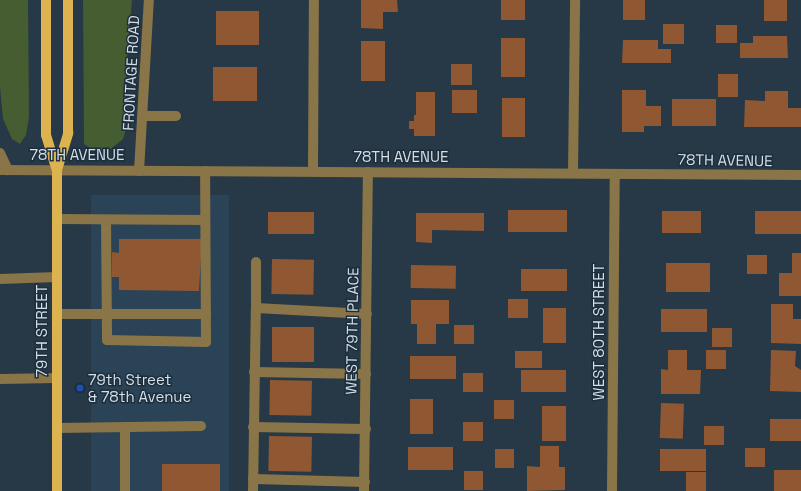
<!DOCTYPE html>
<style>
body{margin:0}
#map{position:relative;width:801px;height:491px;overflow:hidden;background:#273846;font-family:"Space Grotesk",sans-serif}
div>[style]{position:absolute}
.built>*{inset:0;background:#2b4356;transform-origin:0 0}
.green>*{inset:0;background:#455d31}
.building>*{inset:0;background:#8f5832;transform-origin:0 0}
.minor>*{height:10px;margin:-5px;padding:0 5px;transform-origin:5px;border-radius:5px;background:#897548}
.major>*{height:10px;margin:-5px;padding:0 5px;transform-origin:5px;border-radius:5px;background:#dcb34f}
.dots>*{width:11px;height:11px;translate:-50% -50%;box-sizing:border-box;border:2px solid #1d2e3c;border-radius:50%}
span{translate:-50% -50%;white-space:nowrap;text-align:center;line-height:1.15;-webkit-text-stroke:3px #1d2e3c;paint-order:stroke}
.street-label{font-size:15px;color:#d4dfe8}
.poi-label{font-size:15px;color:#d4dfe8}
.left{translate:0 -50%;text-align:left}
</style>
<div id="map">
<div class="built">
<div style="left:91px;top:195px;width:138px;height:296px"></div>
</div>
<div class="green">
<div style="clip-path:polygon(0 0,28px 0,29px 117px,26px 135px,20px 144px,12px 139px,3px 119px,0 87px)"></div>
<div style="clip-path:polygon(83px 0,132px 0,126px 68px,126px 129px,123px 139px,107px 152px,98px 153px,84px 144px)"></div>
</div>
<div class="building">
<div style="clip-path:polygon(361px 0,397px 0,398px 12px,383px 12px,383px 29px,361px 28px)"></div>
<div style="left:501px;top:0;width:24px;height:20px"></div>
<div style="left:623px;top:0;width:22px;height:20px"></div>
<div style="left:764px;top:0;width:23px;height:21px"></div>
<div style="left:216px;top:11px;width:43px;height:34px"></div>
<div style="left:663px;top:24px;width:21px;height:20px"></div>
<div style="left:716px;top:25px;width:21px;height:18px"></div>
<div style="clip-path:polygon(753px 36px,787px 36px,788px 58px,740px 58px,740px 43px,753px 43px)"></div>
<div style="left:501px;top:38px;width:24px;height:39px"></div>
<div style="clip-path:polygon(623px 40px,658px 40px,658px 49px,671px 49px,671px 63px,622px 63px)"></div>
<div style="left:361px;top:41px;width:24px;height:40px"></div>
<div style="left:472px;top:64px;width:21px;height:21px;rotate:90deg"></div>
<div style="left:213px;top:67px;width:44px;height:34px"></div>
<div style="left:718px;top:74px;width:20px;height:23px"></div>
<div style="left:452px;top:90px;width:25px;height:23px"></div>
<div style="clip-path:polygon(622px 90px,646px 90px,646px 106px,661px 106px,661px 126px,644px 126px,644px 132px,622px 132px)"></div>
<div style="clip-path:polygon(765px 91px,788px 91px,788px 108px,801px 108px,801px 127px,744px 127px,745px 100px,765px 101px)"></div>
<div style="clip-path:polygon(416px 92px,435px 92px,435px 136px,414px 136px,414px 129px,409px 129px,409px 121px,414px 121px,414px 115px,416px 115px)"></div>
<div style="left:502px;top:98px;width:23px;height:39px"></div>
<div style="left:672px;top:99px;width:44px;height:27px"></div>
<div style="left:508px;top:210px;width:59px;height:22px"></div>
<div style="left:662px;top:211px;width:39px;height:22px"></div>
<div style="left:755px;top:211px;width:46px;height:23px"></div>
<div style="left:268px;top:212px;width:46px;height:22px"></div>
<div style="clip-path:polygon(416px 213px,484px 213px,484px 231px,432px 230px,432px 243px,416px 242px)"></div>
<div style="clip-path:polygon(119px 239px,202px 239px,199px 291px,119px 290px,119px 277px,112px 277px,112px 252px,119px 253px)"></div>
<div style="clip-path:polygon(792px 253px,801px 253px,801px 296px,779px 296px,779px 273px,792px 273px)"></div>
<div style="left:747px;top:255px;width:20px;height:19px"></div>
<div style="left:272px;top:259px;width:42px;height:35px;rotate:1deg"></div>
<div style="left:666px;top:263px;width:44px;height:29px"></div>
<div style="left:411px;top:265px;width:45px;height:23px;rotate:1deg"></div>
<div style="left:521px;top:269px;width:46px;height:22px"></div>
<div style="left:508px;top:299px;width:20px;height:19px"></div>
<div style="clip-path:polygon(411px 300px,449px 300px,449px 324px,436px 324px,436px 344px,417px 344px,417px 324px,411px 324px)"></div>
<div style="clip-path:polygon(771px 304px,793px 304px,793px 319px,801px 319px,801px 344px,771px 343px)"></div>
<div style="left:543px;top:308px;width:23px;height:35px"></div>
<div style="left:661px;top:309px;width:46px;height:23px"></div>
<div style="left:454px;top:325px;width:20px;height:19px"></div>
<div style="left:272px;top:327px;width:42px;height:35px"></div>
<div style="left:712px;top:328px;width:20px;height:19px"></div>
<div style="clip-path:polygon(668px 350px,687px 350px,687px 370px,701px 370px,700px 394px,661px 394px,661px 369px,668px 370px)"></div>
<div style="left:706px;top:350px;width:20px;height:19px"></div>
<div style="clip-path:polygon(771px 350px,796px 351px,795px 366px,801px 370px,801px 392px,770px 391px)"></div>
<div style="left:515px;top:351px;width:27px;height:17px"></div>
<div style="left:410px;top:356px;width:46px;height:23px"></div>
<div style="left:521px;top:370px;width:45px;height:22px"></div>
<div style="left:463px;top:373px;width:20px;height:19px"></div>
<div style="left:270px;top:380px;width:42px;height:35px;rotate:1deg"></div>
<div style="left:410px;top:399px;width:23px;height:35px"></div>
<div style="left:494px;top:400px;width:20px;height:19px"></div>
<div style="left:661px;top:403px;width:23px;height:35px;rotate:2deg"></div>
<div style="left:542px;top:406px;width:24px;height:35px"></div>
<div style="left:770px;top:419px;width:31px;height:22px"></div>
<div style="left:463px;top:422px;width:20px;height:19px"></div>
<div style="left:704px;top:426px;width:20px;height:19px"></div>
<div style="left:269px;top:436px;width:43px;height:35px;rotate:1deg"></div>
<div style="clip-path:polygon(540px 446px,559px 446px,559px 467px,565px 467px,565px 490px,527px 491px,527px 466px,540px 467px)"></div>
<div style="left:408px;top:447px;width:45px;height:23px"></div>
<div style="left:745px;top:448px;width:20px;height:19px"></div>
<div style="left:495px;top:449px;width:19px;height:19px"></div>
<div style="left:660px;top:449px;width:46px;height:22px"></div>
<div style="left:220px;top:464px;width:27px;height:58px;rotate:90deg"></div>
<div style="left:774px;top:470px;width:27px;height:21px"></div>
<div style="left:464px;top:471px;width:19px;height:19px"></div>
<div style="left:686px;top:472px;width:20px;height:19px"></div>
</div>
<div class="minor">
<div style="left:144px;top:116px;width:32px"></div>
<div style="left:0;top:153px;width:19px;rotate:65deg"></div>
<div style="left:0;top:170px;width:801px;rotate:0.36deg"></div>
<div style="left:139px;top:171px;width:171px;rotate:-86.7deg"></div>
<div style="left:313px;top:171px;width:171px;rotate:-89.7deg"></div>
<div style="left:573px;top:173px;width:173px;rotate:-89.3deg"></div>
<div style="left:57px;top:219px;width:148px;rotate:0.4deg"></div>
<div style="left:106px;top:220px;width:120px;rotate:89.5deg"></div>
<div style="left:107px;top:340px;width:99px;rotate:1.2deg"></div>
<div style="left:206px;top:342px;width:171px;rotate:-90.3deg"></div>
<div style="left:0;top:279px;width:57px;rotate:-2deg"></div>
<div style="left:256px;top:308px;width:46px;rotate:-90deg"></div>
<div style="left:57px;top:314px;width:149px"></div>
<div style="left:254px;top:372px;width:112px;rotate:1deg"></div>
<div style="left:0;top:379px;width:57px;rotate:-1deg"></div>
<div style="left:253px;top:427px;width:113px;rotate:1deg"></div>
<div style="left:57px;top:428px;width:144px;rotate:-0.8deg"></div>
<div style="left:253px;top:479px;width:112px;rotate:1.5deg"></div>
<div style="left:125px;top:491px;width:64px;rotate:-90deg"></div>
<div style="left:253px;top:491px;width:183px;rotate:-89.1deg"></div>
<div style="left:256px;top:308px;width:111px;rotate:3.1deg"></div>
<div style="left:364px;top:491px;width:319px;rotate:-89.3deg"></div>
<div style="left:612px;top:491px;width:317px;rotate:-89.5deg"></div>
</div>
<div class="major">
<div style="left:46px;top:0;width:135px;rotate:90deg"></div>
<div style="left:46px;top:135px;width:37px;rotate:73deg"></div>
<div style="left:57px;top:491px;width:321px;rotate:-90deg"></div>
<div style="left:57px;top:170px;width:39px;rotate:-73deg"></div>
<div style="left:68px;top:133px;width:133px;rotate:-90deg"></div>
</div>
<div class="dots">
<div style="left:80px;top:388px;background:#1a4fb4"></div>
</div>
<div class="street-label">
<span style="left:131px;top:73px;rotate:-87deg">FRONTAGE ROAD</span>
<span style="left:77px;top:155px">78TH AVENUE</span>
<span style="left:401px;top:157px">78TH AVENUE</span>
<span style="left:725px;top:160px;rotate:1deg">78TH AVENUE</span>
<span style="left:42px;top:331px;rotate:-90deg">79TH STREET</span>
<span style="left:352px;top:331px;rotate:-89deg">WEST 79TH PLACE</span>
<span style="left:599px;top:332px;rotate:-90deg">WEST 80TH STREET</span>
</div>
<div class="poi-label">
<span class="left" style="left:88px;top:388px">79th Street<br>&amp; 78th Avenue</span>
</div>
</div>
